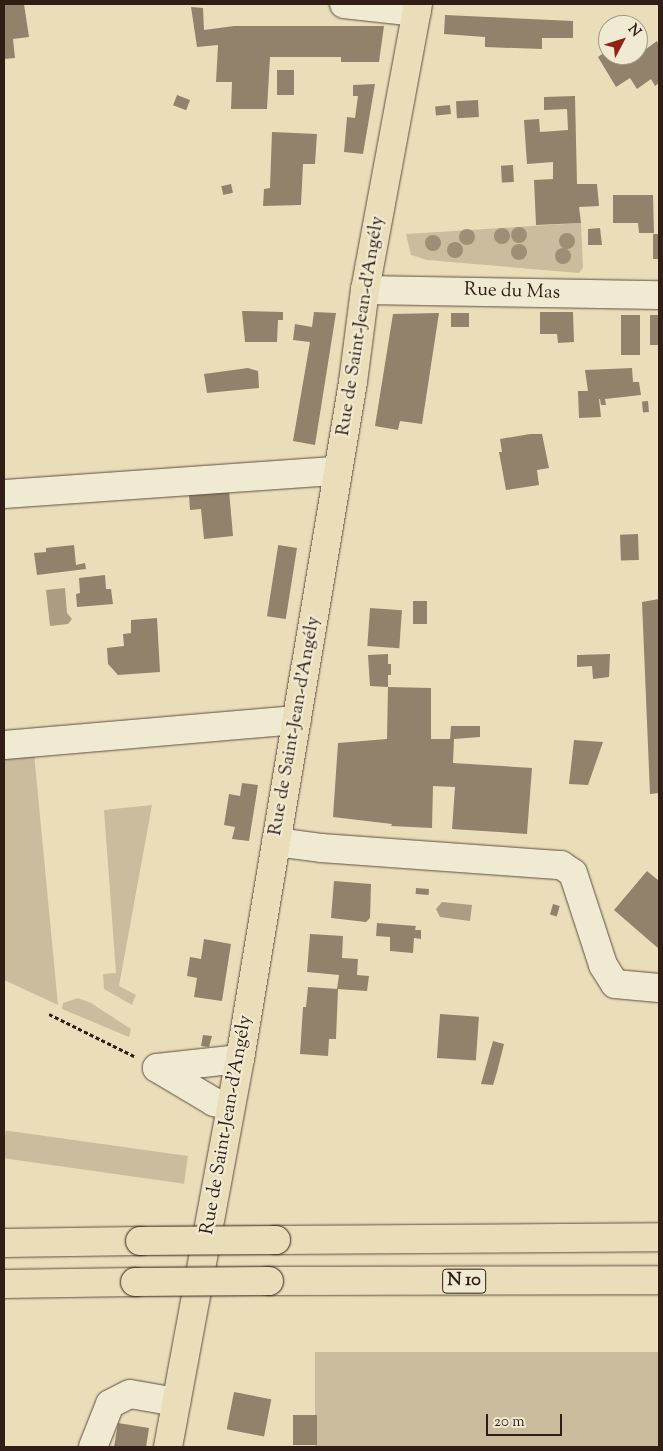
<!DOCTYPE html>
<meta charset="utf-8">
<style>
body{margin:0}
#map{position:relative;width:663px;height:1451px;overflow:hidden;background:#eadeba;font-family:"Sorts Mill Goudy",serif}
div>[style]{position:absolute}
.green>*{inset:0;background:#cabd9e;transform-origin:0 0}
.water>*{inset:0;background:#ab9d82}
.building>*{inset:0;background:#91826b;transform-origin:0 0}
.path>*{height:3px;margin-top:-1.5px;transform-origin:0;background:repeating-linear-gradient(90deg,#301e16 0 4px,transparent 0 6.5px)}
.roads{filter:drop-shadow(0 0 1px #5e4e3f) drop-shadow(0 0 1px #5e4e3f)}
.minor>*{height:28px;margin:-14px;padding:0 14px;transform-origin:14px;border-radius:14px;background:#f1ead2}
.major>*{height:28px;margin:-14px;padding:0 14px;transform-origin:14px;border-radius:14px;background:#eadeba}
.highway>*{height:28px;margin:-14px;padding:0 14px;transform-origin:14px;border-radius:14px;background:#eadeba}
.bridges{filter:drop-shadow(0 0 1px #301e16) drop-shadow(0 0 1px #301e16)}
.highway-bridge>*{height:28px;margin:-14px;padding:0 14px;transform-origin:14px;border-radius:14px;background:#eadeba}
.trees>*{width:16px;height:16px;margin:-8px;border-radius:50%;background:#9d8f76}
span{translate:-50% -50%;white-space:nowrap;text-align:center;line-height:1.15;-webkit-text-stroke:4.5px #f1ead2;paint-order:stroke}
.shield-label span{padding:1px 4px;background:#f1ead2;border:1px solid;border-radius:4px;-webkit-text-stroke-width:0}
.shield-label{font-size:18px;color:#301e16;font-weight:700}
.street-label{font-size:19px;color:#301e16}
.frame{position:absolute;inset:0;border:5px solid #301e16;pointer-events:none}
.north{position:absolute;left:598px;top:15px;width:50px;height:50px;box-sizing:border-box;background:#f1ead2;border:1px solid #a49887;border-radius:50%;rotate:50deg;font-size:14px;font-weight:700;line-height:20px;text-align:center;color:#301e16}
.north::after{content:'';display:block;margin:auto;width:18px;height:22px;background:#8f2418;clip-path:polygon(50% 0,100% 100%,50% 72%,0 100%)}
.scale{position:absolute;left:486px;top:1414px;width:76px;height:22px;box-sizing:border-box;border:2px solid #301e16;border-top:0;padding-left:6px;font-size:15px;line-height:18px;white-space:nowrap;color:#301e16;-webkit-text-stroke:4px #f1ead2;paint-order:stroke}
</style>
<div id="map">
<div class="green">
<div style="clip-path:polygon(581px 223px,583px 268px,579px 273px,427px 260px,411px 255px,406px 234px)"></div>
<div style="clip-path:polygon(34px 753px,58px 1005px,4px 980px,4px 755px)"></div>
<div style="clip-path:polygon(152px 805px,119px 986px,136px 995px,132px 1005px,104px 989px,103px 974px,116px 973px,104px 810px)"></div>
<div style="clip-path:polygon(78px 998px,91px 1003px,131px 1029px,129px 1037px,62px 1009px,63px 1003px)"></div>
<div style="left:188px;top:1156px;width:28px;height:184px;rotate:98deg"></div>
<div style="left:659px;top:1352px;width:95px;height:344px;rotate:90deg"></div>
</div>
<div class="water">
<div style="clip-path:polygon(65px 588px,67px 613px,72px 619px,68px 624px,50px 626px,46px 590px)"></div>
<div style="clip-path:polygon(442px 902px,472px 905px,470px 921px,440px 917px,436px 909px)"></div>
</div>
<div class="building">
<div style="clip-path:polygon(4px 4px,24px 4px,29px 37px,13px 39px,15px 58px,4px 59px)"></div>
<div style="clip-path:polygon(191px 7px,203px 8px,204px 30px,234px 26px,384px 26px,379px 62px,341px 62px,341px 57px,270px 57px,267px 109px,231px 109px,232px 82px,216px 82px,218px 45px,197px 47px)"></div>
<div style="clip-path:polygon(445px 15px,573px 21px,573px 38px,542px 38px,542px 49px,485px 47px,485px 37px,444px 34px)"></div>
<div style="clip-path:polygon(657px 41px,659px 45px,659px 83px,655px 86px,651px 79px,637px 89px,630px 78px,616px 87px,598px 57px,608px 50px,608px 55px,638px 55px)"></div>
<div style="left:277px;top:70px;width:17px;height:25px"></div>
<div style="clip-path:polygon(375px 84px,363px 154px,344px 152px,347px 117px,355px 118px,358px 96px,353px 96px,353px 85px)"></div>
<div style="left:177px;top:95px;width:14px;height:11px;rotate:21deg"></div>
<div style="clip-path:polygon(575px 96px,577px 184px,597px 184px,599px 206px,579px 207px,581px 223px,536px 225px,534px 180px,553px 179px,553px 162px,527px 164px,524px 120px,539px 119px,540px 132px,568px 130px,567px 109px,544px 110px,544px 97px)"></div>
<div style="left:478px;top:100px;width:17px;height:22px;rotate:87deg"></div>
<div style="left:450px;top:105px;width:9px;height:15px;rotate:84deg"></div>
<div style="clip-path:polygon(272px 132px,317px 134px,315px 164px,303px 164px,301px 205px,263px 206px,264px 189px,270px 188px)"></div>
<div style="left:513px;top:165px;width:17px;height:12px;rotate:87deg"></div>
<div style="left:231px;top:184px;width:9px;height:10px;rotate:77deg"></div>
<div style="clip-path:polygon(613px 195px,653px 195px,654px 233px,639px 233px,638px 223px,613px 223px)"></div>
<div style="clip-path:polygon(600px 228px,602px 245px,588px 245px,588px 229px)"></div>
<div style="left:653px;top:234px;width:6px;height:25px"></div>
<div style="clip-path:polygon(242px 311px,283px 312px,283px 320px,278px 320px,277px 342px,245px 342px)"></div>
<div style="clip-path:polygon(314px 312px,336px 313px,315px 445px,293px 441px,310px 342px,293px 340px,295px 324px,312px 327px)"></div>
<div style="clip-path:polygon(540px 312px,573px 312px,574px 342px,558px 343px,557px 334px,540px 334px)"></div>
<div style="clip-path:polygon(439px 313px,422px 424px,400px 421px,398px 430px,375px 426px,393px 314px)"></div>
<div style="left:451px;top:313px;width:18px;height:14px"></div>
<div style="left:621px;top:315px;width:19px;height:40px"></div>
<div style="left:650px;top:315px;width:9px;height:30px"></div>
<div style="clip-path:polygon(248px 368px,258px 371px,259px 388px,207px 393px,204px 374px)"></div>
<div style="clip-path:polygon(632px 368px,633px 382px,639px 382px,641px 395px,605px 399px,606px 405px,601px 405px,600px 399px,599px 399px,601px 417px,579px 418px,578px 391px,588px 391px,585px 370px)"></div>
<div style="left:648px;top:401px;width:11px;height:6px;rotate:85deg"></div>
<div style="clip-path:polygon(530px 434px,542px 434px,549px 468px,537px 470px,539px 485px,506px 490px,499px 452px,502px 452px,500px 439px)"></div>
<div style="clip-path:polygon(229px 490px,233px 536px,204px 539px,201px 509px,190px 510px,189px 495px)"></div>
<div style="left:638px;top:534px;width:26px;height:18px;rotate:88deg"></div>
<div style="clip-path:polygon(74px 545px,76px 565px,85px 563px,86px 569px,37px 575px,34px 553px,46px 552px,46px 548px)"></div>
<div style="left:297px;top:548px;width:72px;height:19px;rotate:99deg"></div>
<div style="clip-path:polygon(105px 575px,106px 589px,111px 589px,113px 604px,77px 607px,76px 594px,80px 593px,79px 578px)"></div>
<div style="clip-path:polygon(659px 599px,659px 793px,650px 794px,642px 602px)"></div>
<div style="left:413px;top:601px;width:14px;height:23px"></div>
<div style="left:370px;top:608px;width:32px;height:38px;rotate:4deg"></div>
<div style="clip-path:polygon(157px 618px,160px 672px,118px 675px,108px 664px,107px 648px,124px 646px,123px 634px,131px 633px,131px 620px)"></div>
<div style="clip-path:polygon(388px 654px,388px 664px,391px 664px,391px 675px,388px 675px,388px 687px,431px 688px,431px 739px,450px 739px,451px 726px,480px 726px,480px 737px,454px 739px,453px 763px,532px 768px,527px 834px,452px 829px,455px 787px,433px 786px,432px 828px,391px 826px,392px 824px,333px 817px,338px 743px,387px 739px,388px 687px,370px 686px,368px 655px)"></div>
<div style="clip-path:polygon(610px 654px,609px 677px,593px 679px,592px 666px,577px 667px,577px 655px)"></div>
<div style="clip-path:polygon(574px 740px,603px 742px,588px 785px,569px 784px)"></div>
<div style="clip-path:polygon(242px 783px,258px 785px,249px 841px,232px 839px,235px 827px,224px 825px,229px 794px,240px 796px)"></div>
<div style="clip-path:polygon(647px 871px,659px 881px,659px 949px,614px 910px)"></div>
<div style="clip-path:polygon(334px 881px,371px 884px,370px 918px,366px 922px,331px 918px)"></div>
<div style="left:416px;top:888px;width:13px;height:6px;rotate:4deg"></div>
<div style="left:553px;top:904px;width:7px;height:11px;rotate:16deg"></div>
<div style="clip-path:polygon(377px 923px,416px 926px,415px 930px,421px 930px,421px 939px,414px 938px,413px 953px,390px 951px,390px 937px,376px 936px)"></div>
<div style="clip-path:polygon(310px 934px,343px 936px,342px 958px,358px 959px,357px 975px,369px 976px,367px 991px,337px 989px,339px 975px,307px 972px)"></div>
<div style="clip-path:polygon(204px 939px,231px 944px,222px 1001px,194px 997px,197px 978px,187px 976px,190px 957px,201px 959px)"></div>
<div style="clip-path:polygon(308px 987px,338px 989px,336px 1039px,329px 1039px,328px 1056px,300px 1054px,303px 1007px,306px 1007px)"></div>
<div style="left:440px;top:1014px;width:39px;height:44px;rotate:4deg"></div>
<div style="clip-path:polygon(203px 1035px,212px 1036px,209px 1047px,201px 1046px)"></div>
<div style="clip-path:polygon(493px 1041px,504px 1044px,497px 1072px,493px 1085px,481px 1084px)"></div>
<div style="left:234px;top:1392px;width:38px;height:38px;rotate:11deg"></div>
<div style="left:293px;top:1415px;width:24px;height:30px"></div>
<div style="clip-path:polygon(118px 1423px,149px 1428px,146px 1447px,114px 1447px)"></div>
</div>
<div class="path">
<div style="left:49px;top:1014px;width:95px;rotate:26.3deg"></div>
</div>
<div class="roads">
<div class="minor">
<div style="left:344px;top:4px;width:73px;rotate:6.3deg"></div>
<div style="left:365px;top:290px;width:294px;rotate:1deg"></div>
<div style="left:4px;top:494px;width:334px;rotate:-4deg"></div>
<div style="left:4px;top:745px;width:294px;rotate:-4.9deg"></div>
<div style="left:276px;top:842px;width:45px;rotate:7.6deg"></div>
<div style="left:321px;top:848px;width:241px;rotate:4.1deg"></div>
<div style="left:561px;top:865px;width:14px;rotate:34deg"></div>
<div style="left:573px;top:873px;width:97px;rotate:71.9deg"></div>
<div style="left:603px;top:965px;width:22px;rotate:58deg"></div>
<div style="left:615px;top:984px;width:44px;rotate:5.2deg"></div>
<div style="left:157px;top:1068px;width:66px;rotate:30.8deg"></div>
<div style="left:214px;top:1102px;width:17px;rotate:13deg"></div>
<div style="left:157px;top:1068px;width:83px;rotate:-6.2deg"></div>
<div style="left:93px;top:1447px;width:46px;rotate:-68.4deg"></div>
<div style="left:110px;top:1404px;width:22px;rotate:-27deg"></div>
<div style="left:130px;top:1394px;width:47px;rotate:9.9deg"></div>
</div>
<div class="major">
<div style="left:168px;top:1447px;width:395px;rotate:-79.5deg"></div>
<div style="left:240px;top:1059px;width:686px;rotate:-80.52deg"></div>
<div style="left:353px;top:382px;width:93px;rotate:-82.6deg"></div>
<div style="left:365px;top:290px;width:291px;rotate:-79.5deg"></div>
</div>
<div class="highway">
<div style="left:276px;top:1240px;width:383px;rotate:-0.4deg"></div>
<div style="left:4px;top:1243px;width:136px;rotate:-0.8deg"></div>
<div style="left:269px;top:1281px;width:390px;rotate:-0.1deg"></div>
<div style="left:4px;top:1284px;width:131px;rotate:-0.9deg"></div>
</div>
</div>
<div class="bridges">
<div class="highway-bridge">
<div style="left:140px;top:1241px;width:136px;rotate:-0.4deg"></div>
<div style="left:135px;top:1282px;width:134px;rotate:-0.4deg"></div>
</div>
</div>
<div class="trees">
<div style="left:519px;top:235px"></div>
<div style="left:502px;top:236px"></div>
<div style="left:467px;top:237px"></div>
<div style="left:567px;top:241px"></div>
<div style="left:433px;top:243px"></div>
<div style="left:455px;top:250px"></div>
<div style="left:519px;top:252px"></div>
<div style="left:563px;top:256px"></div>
</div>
<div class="shield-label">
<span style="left:464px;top:1281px">N 10</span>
</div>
<div class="street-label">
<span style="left:512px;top:292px;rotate:2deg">Rue du Mas</span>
<span style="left:361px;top:326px;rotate:-81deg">Rue de Saint-Jean-d'Angély</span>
<span style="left:295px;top:726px;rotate:-80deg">Rue de Saint-Jean-d'Angély</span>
<span style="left:227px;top:1125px;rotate:-80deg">Rue de Saint-Jean-d'Angély</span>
</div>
<div class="frame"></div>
<div class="north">N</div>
<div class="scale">20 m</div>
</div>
